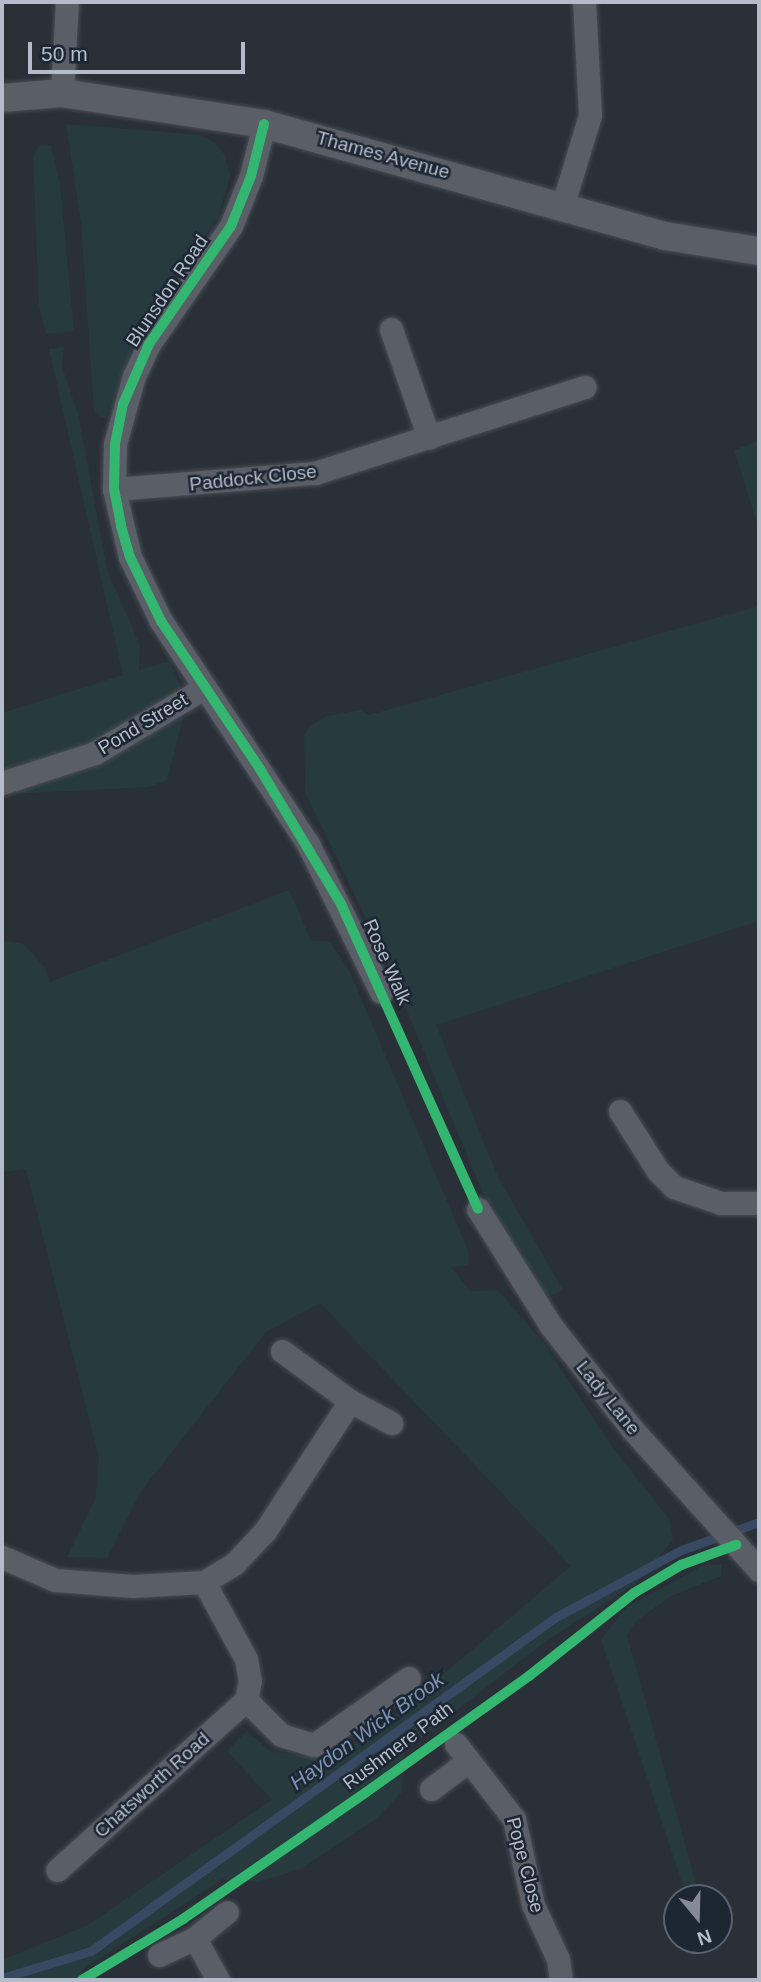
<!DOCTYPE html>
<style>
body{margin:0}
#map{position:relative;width:761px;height:1982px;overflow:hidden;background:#2a3038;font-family:Helvetica,sans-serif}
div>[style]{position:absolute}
.green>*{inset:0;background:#273a3e}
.stream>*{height:9px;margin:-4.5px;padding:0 4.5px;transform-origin:4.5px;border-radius:4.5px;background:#384963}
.roads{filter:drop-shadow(0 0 2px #484c53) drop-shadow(0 0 2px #484c53)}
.minor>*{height:23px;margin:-11.5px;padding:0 11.5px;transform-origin:11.5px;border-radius:11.5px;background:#5a5e66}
.tertiary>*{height:28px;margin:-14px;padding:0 14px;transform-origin:14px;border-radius:14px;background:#5a5e66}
.cycleway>*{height:10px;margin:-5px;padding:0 5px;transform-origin:5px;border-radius:5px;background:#33b770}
span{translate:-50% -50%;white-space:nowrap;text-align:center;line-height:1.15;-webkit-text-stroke:5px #1d2633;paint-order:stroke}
.street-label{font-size:19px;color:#b4bcc9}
.water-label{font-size:21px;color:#7c92b1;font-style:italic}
.frame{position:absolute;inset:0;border:4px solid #b4bcc9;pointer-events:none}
.north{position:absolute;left:663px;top:1884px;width:70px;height:70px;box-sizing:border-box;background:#1d2633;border:2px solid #59626f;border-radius:50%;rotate:161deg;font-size:19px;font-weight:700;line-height:28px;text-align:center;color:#b4bcc9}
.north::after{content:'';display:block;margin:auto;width:24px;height:32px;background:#848b96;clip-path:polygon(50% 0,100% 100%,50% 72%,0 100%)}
.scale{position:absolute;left:28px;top:42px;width:217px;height:32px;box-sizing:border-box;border:4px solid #b4bcc9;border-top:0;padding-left:9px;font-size:21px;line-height:24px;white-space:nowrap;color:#b4bcc9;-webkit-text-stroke:5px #1d2633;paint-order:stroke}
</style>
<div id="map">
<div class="green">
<div style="clip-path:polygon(66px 124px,200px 135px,215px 143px,225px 155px,230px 176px,218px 218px,170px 280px,136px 337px,105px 419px,94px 411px,81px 223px)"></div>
<div style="clip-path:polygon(51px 145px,60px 185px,74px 331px,46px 334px,39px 305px,33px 157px,39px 146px)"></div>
<div style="clip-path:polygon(64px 347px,62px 366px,79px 418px,107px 570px,140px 645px,139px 670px,170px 661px,181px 688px,184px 714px,167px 780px,149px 787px,10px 794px,2px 790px,2px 713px,123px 675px,49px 349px)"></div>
<div style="clip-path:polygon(759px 441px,759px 529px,734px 450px)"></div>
<div style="clip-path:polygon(759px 606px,759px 921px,436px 1025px,498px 1177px,563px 1290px,546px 1297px,487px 1203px,384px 956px,305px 792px,304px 735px,311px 725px,327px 716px,360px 710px,369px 715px)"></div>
<div style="clip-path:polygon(289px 890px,311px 940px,330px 942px,349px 970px,468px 1250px,469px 1265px,451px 1267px,470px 1291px,498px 1290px,543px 1342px,610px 1444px,670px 1520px,673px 1540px,638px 1582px,545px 1642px,404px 1751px,402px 1792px,376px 1819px,300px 1869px,259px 1882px,223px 1879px,82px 1970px,84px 1980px,2px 1980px,2px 1960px,86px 1926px,272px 1800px,227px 1751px,247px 1731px,270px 1751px,318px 1758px,368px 1738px,571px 1566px,320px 1303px,266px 1332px,141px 1491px,107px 1558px,67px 1557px,95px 1500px,99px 1458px,26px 1169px,2px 1172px,2px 940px,24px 944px,45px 968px,50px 982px)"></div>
<div style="clip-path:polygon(722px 1564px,721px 1576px,671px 1596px,636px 1621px,627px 1635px,700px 1898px,687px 1898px,601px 1639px,627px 1607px,704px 1565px)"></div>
</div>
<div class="stream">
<div style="left:2px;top:1978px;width:93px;rotate:-16.9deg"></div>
<div style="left:91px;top:1951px;width:573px;rotate:-35.69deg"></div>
<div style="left:556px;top:1617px;width:142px;rotate:-28.2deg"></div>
<div style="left:681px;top:1550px;width:83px;rotate:-19.7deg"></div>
</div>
<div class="roads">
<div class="minor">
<div style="left:62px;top:93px;width:91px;rotate:-86.9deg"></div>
<div style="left:264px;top:124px;width:54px;rotate:104deg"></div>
<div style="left:251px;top:176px;width:54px;rotate:111.8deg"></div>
<div style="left:231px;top:226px;width:144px;rotate:124.8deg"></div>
<div style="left:149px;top:344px;width:35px;rotate:115deg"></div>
<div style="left:134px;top:376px;width:71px;rotate:105.6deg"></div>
<div style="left:115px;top:444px;width:45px;rotate:91.3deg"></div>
<div style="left:114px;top:489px;width:70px;rotate:76.8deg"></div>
<div style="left:130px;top:557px;width:71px;rotate:64.2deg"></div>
<div style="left:161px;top:621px;width:267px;rotate:56.6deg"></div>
<div style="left:308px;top:844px;width:165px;rotate:63.7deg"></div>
<div style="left:563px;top:204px;width:93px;rotate:-73.1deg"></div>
<div style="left:590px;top:115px;width:113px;rotate:-93deg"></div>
<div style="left:391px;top:329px;width:115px;rotate:70.8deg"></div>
<div style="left:114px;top:489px;width:202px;rotate:-4.6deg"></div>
<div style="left:315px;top:473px;width:283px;rotate:-17.7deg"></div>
<div style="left:2px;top:783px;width:98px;rotate:-17.9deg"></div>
<div style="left:95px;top:753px;width:127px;rotate:-30.8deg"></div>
<div style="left:620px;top:1111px;width:71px;rotate:57.7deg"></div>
<div style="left:658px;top:1171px;width:23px;rotate:45deg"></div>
<div style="left:674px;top:1187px;width:50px;rotate:18.8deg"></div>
<div style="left:721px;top:1203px;width:38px"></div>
<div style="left:478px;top:1209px;width:138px;rotate:58deg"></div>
<div style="left:551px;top:1326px;width:131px;rotate:51.8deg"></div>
<div style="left:632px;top:1429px;width:190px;rotate:48deg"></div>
<div style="left:282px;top:1351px;width:84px;rotate:36.3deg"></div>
<div style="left:350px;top:1401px;width:47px;rotate:28.2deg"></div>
<div style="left:2px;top:1557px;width:58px;rotate:23.5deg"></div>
<div style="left:55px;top:1580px;width:78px;rotate:4.4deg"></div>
<div style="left:133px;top:1586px;width:71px;rotate:-3.2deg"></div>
<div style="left:204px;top:1582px;width:88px;rotate:61.4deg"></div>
<div style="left:246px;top:1659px;width:22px;rotate:80deg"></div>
<div style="left:250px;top:1681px;width:19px;rotate:102deg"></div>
<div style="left:246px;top:1700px;width:254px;rotate:138deg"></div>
<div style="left:204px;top:1582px;width:35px;rotate:-31deg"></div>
<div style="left:234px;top:1564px;width:45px;rotate:-46.8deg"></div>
<div style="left:265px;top:1531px;width:155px;rotate:-56.8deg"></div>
<div style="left:246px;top:1700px;width:49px;rotate:45deg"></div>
<div style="left:281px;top:1735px;width:34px;rotate:17deg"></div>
<div style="left:314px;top:1745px;width:116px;rotate:-35.2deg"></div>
<div style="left:456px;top:1744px;width:95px;rotate:52.3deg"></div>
<div style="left:514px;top:1819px;width:88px;rotate:77.5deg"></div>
<div style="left:533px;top:1905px;width:60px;rotate:65.2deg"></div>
<div style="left:558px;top:1959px;width:21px;rotate:82deg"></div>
<div style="left:431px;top:1789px;width:45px;rotate:-36.9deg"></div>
<div style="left:195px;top:1938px;width:48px;rotate:61.3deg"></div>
<div style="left:159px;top:1955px;width:40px;rotate:-25deg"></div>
<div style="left:195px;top:1938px;width:41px;rotate:-39.1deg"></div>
</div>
<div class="tertiary">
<div style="left:2px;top:98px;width:60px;rotate:-4.8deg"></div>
<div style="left:62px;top:93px;width:204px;rotate:8.7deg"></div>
<div style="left:264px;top:124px;width:416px;rotate:15.6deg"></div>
<div style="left:665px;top:236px;width:95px;rotate:9.1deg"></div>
</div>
</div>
<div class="cycleway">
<div style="left:264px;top:124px;width:54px;rotate:104deg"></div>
<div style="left:251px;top:176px;width:54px;rotate:111.8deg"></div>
<div style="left:231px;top:226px;width:144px;rotate:124.8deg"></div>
<div style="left:149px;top:344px;width:65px;rotate:113.4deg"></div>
<div style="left:123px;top:404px;width:41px;rotate:101.3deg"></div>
<div style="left:115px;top:444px;width:45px;rotate:91.3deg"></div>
<div style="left:114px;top:489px;width:38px;rotate:79deg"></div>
<div style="left:121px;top:526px;width:32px;rotate:74deg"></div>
<div style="left:130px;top:557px;width:71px;rotate:64.2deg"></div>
<div style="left:161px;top:621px;width:178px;rotate:56.2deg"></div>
<div style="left:260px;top:769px;width:157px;rotate:59deg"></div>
<div style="left:341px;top:904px;width:334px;rotate:65.8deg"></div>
<div style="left:82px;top:1980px;width:118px;rotate:-31.1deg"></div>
<div style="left:183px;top:1919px;width:221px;rotate:-34.7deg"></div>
<div style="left:365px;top:1793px;width:201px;rotate:-35.5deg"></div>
<div style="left:529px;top:1676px;width:134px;rotate:-38.3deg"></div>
<div style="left:634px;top:1593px;width:55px;rotate:-30.8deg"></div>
<div style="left:681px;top:1565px;width:59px;rotate:-20deg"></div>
</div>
<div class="street-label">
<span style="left:383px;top:155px;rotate:15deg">Thames Avenue</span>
<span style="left:167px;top:291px;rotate:-56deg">Blunsdon Road</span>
<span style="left:253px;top:478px;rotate:-6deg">Paddock Close</span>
<span style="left:143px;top:724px;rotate:-31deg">Pond Street</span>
<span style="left:387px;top:962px;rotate:66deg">Rose Walk</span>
<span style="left:608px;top:1398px;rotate:51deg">Lady Lane</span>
<span style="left:398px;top:1746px;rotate:-37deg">Rushmere Path</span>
<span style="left:152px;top:1785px;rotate:-42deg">Chatsworth Road</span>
<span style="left:525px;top:1865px;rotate:75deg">Pope Close</span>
</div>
<div class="water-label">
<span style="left:367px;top:1731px;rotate:-36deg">Haydon Wick Brook</span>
</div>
<div class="frame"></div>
<div class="north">N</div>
<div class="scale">50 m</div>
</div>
